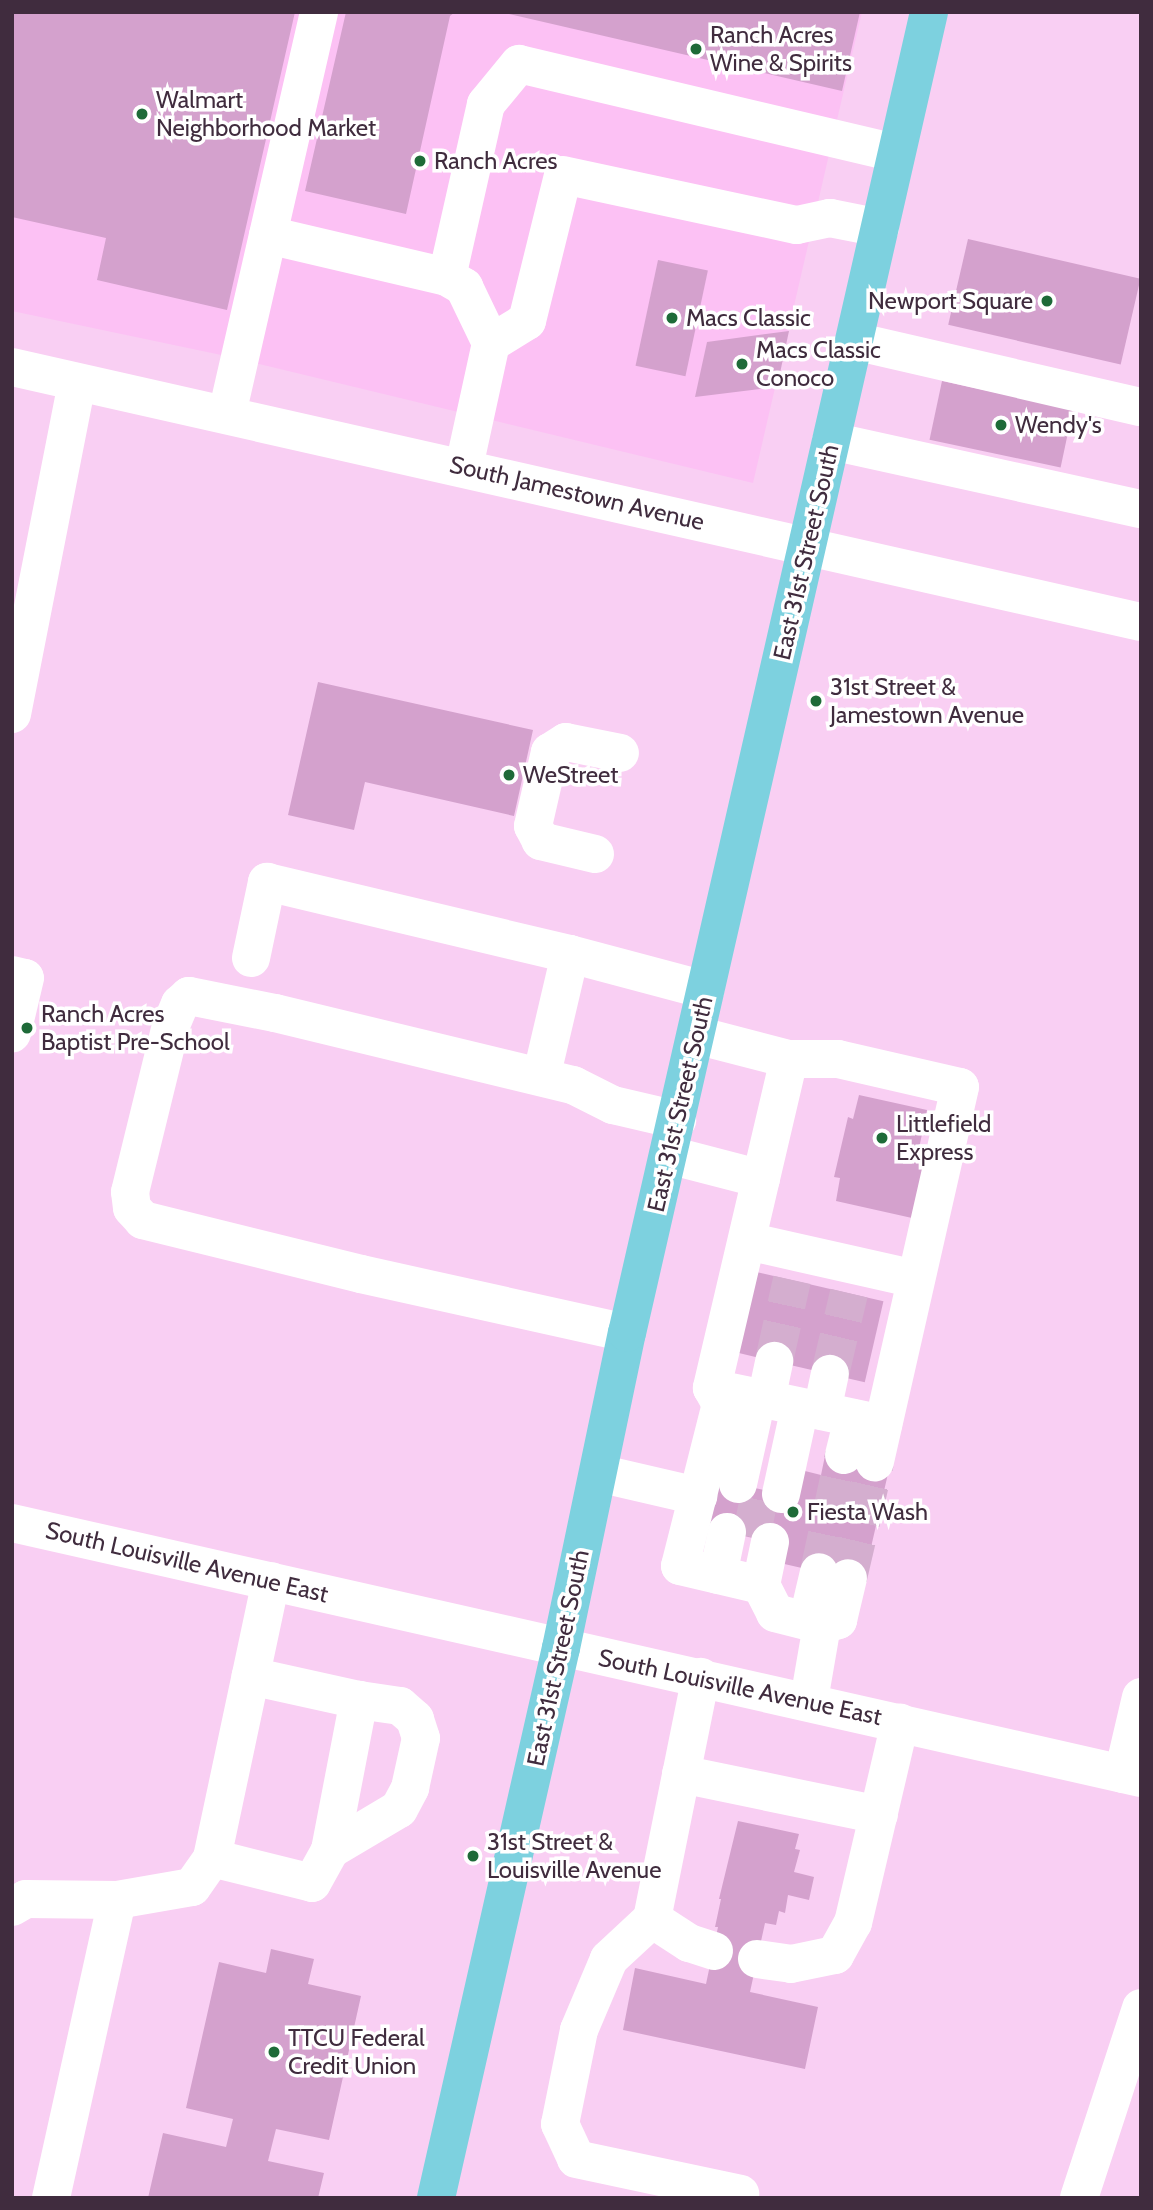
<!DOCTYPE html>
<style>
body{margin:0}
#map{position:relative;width:1153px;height:2210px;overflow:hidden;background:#f9cff3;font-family:Cabin,sans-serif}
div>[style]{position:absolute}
.built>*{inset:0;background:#fcc1f4}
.building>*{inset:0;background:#d4a1cd;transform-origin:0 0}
.minor-tunnel>*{height:38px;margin-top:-19px;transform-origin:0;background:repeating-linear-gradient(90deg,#d4aecf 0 38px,transparent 0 57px)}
.minor>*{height:38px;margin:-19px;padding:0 19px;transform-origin:19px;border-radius:19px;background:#fff}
.major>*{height:38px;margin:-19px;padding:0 19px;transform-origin:19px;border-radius:19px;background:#7dd1df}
.dots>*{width:19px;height:19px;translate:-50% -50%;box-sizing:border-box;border:4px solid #fff;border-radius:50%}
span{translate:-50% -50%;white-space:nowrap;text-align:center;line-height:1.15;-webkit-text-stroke:7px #fff;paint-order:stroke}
.poi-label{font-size:24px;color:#402c3e}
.left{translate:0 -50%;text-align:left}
.right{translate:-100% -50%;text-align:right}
.street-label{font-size:24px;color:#402c3e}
.frame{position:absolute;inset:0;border:14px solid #402c3e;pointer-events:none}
</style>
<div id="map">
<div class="built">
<div style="clip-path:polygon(12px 12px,862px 12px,753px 483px,226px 356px,12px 311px)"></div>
</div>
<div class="building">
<div style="clip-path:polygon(12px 12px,295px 12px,227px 310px,97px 280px,106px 238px,12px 217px)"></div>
<div style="clip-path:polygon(346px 12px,455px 12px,450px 16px,406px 214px,305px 191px)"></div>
<div style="clip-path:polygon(500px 12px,860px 12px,842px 91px)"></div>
<div style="left:968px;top:239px;width:177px;height:88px;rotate:13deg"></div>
<div style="left:658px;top:260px;width:51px;height:108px;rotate:12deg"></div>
<div style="clip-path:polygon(789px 331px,777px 387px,695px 397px,707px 342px)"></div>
<div style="left:942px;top:381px;width:134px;height:60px;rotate:12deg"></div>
<div style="clip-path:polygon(318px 682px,533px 730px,514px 816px,365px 782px,354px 830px,288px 815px)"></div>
<div style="clip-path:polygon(859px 1095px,927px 1110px,917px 1158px,925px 1160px,912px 1218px,836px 1201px,840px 1178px,834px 1177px,848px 1117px,853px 1119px)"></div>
<div style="left:748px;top:1270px;width:139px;height:83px;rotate:13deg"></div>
<div style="clip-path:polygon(826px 1451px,890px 1465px,863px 1582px,780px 1563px,785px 1545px,703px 1527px,714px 1479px,795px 1497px,801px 1470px,821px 1475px)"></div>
<div style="clip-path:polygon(738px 1821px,799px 1834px,795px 1849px,800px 1850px,794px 1872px,814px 1877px,809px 1900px,788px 1895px,785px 1913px,779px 1911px,776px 1925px,765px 1923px,750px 1992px,818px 2007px,805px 2069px,623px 2030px,635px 1968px,706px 1984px,718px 1927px,715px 1927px,721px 1899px,719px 1899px)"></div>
<div style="clip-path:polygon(271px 1949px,314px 1959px,308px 1984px,361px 1996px,329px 2140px,276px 2129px,268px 2161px,324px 2173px,318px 2198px,148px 2198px,163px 2133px,226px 2147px,233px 2119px,186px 2108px,219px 1962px,266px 1973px)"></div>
</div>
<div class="minor-tunnel">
<div style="left:774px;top:1361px;width:83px;rotate:-77.5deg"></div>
<div style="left:830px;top:1374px;width:83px;rotate:-76.8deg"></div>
<div style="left:751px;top:1537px;width:49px;rotate:-78.2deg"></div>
<div style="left:819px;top:1572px;width:120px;rotate:-77.9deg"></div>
<div style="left:848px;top:1578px;width:119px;rotate:-76.9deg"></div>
</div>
<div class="minor">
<div style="left:268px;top:235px;width:184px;rotate:13.2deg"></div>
<div style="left:447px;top:277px;width:20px;rotate:30deg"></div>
<div style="left:464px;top:287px;width:62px;rotate:64.3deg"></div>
<div style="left:491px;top:343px;width:127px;rotate:102.3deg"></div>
<div style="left:447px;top:277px;width:177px;rotate:-77.3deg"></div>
<div style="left:486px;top:104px;width:52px;rotate:-50.5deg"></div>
<div style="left:519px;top:64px;width:387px;rotate:13.3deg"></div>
<div style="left:854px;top:341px;width:294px;rotate:13deg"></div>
<div style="left:491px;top:343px;width:42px;rotate:-31.4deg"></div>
<div style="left:527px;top:321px;width:150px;rotate:-76.1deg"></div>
<div style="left:563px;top:175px;width:239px;rotate:12.1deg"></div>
<div style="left:797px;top:225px;width:34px;rotate:-12deg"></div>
<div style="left:830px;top:218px;width:51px;rotate:11.3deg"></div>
<div style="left:12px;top:367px;width:1157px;rotate:12.73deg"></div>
<div style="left:227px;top:414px;width:412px;rotate:-77.1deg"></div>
<div style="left:831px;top:441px;width:317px;rotate:12.4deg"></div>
<div style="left:12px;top:714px;width:338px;rotate:-78.9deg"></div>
<div style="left:595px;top:854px;width:56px;rotate:-166.5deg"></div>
<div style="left:541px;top:841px;width:17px;rotate:-118deg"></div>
<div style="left:533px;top:826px;width:76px;rotate:-77.1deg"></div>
<div style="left:550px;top:752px;width:19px;rotate:-32deg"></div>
<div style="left:566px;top:742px;width:55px;rotate:11.5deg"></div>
<div style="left:251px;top:958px;width:78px;rotate:-78.1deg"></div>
<div style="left:267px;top:882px;width:311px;rotate:13.4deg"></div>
<div style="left:570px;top:954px;width:140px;rotate:14.9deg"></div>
<div style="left:12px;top:975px;width:13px;rotate:13deg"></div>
<div style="left:25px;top:978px;width:57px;rotate:103.3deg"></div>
<div style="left:696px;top:1035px;width:96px;rotate:14.5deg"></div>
<div style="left:789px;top:1059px;width:338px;rotate:103.2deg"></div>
<div style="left:712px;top:1388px;width:18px;rotate:61deg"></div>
<div style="left:721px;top:1404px;width:167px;rotate:104.2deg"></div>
<div style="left:680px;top:1566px;width:83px;rotate:13.2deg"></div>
<div style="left:761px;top:1585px;width:31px;rotate:63deg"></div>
<div style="left:775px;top:1613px;width:49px;rotate:14.3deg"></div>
<div style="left:822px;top:1625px;width:76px;rotate:99.8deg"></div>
<div style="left:789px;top:1059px;width:49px"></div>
<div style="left:838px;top:1059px;width:125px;rotate:12.9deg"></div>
<div style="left:960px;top:1087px;width:385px;rotate:102.8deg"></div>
<div style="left:545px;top:1061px;width:110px;rotate:-76.8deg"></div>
<div style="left:669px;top:1155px;width:95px;rotate:14.6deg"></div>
<div style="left:747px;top:1241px;width:173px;rotate:12.7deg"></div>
<div style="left:627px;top:1333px;width:272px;rotate:-167.5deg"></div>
<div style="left:361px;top:1274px;width:225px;rotate:-166.1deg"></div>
<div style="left:143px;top:1220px;width:16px;rotate:-133deg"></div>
<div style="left:132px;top:1208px;width:16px;rotate:-97deg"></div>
<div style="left:130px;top:1192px;width:172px;rotate:-76.2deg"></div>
<div style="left:171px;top:1025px;width:23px;rotate:-67deg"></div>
<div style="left:180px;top:1004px;width:12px;rotate:-42deg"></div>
<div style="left:189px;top:996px;width:88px;rotate:11.2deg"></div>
<div style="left:275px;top:1013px;width:307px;rotate:13.6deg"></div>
<div style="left:573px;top:1085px;width:45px;rotate:26.6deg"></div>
<div style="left:613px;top:1105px;width:66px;rotate:13.2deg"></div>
<div style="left:712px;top:1388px;width:175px;rotate:11.9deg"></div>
<div style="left:766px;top:1400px;width:40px;rotate:-78deg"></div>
<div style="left:822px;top:1411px;width:38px;rotate:-78deg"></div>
<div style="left:844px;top:1455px;width:38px;rotate:-76deg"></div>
<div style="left:598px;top:1473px;width:103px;rotate:13deg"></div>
<div style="left:738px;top:1484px;width:88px;rotate:-77.5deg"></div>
<div style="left:781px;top:1494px;width:89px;rotate:-77.7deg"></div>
<div style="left:12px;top:1523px;width:1157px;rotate:12.73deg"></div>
<div style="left:718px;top:1575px;width:44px;rotate:-78.2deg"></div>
<div style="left:761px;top:1585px;width:44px;rotate:-78.2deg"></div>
<div style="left:808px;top:1619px;width:48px;rotate:-76.8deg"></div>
<div style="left:822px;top:1625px;width:17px;rotate:-17deg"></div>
<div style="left:838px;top:1620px;width:43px;rotate:-76.6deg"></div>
<div style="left:681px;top:1774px;width:202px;rotate:11.7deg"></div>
<div style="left:1123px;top:1774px;width:79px;rotate:-76.8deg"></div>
<div style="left:330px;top:1850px;width:80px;rotate:-30.7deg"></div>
<div style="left:399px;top:1809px;width:24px;rotate:-62deg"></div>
<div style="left:410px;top:1788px;width:51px;rotate:-77.6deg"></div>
<div style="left:421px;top:1738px;width:20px;rotate:-108deg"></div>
<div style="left:415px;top:1719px;width:20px;rotate:-139deg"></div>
<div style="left:400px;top:1706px;width:41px;rotate:-171.7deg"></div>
<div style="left:212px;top:1858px;width:103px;rotate:14deg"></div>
<div style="left:312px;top:1883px;width:38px;rotate:-61deg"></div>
<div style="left:330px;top:1850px;width:153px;rotate:-79.1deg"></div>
<div style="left:359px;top:1700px;width:111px;rotate:-167.5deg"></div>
<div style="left:12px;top:1907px;width:16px;rotate:-30deg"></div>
<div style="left:26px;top:1899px;width:91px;rotate:0.6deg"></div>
<div style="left:117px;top:1900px;width:76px;rotate:-9.8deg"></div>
<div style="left:192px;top:1887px;width:35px;rotate:-55deg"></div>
<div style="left:212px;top:1858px;width:283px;rotate:-78deg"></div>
<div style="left:652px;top:1919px;width:247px;rotate:-78.6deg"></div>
<div style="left:714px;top:1951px;width:26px;rotate:-162deg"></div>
<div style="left:689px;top:1943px;width:44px;rotate:-147deg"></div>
<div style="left:652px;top:1919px;width:59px;rotate:137.1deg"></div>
<div style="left:609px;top:1959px;width:77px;rotate:112.9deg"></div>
<div style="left:579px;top:2030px;width:96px;rotate:101.4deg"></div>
<div style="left:560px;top:2124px;width:38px;rotate:65deg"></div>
<div style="left:576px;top:2159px;width:168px;rotate:12deg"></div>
<div style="left:757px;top:1959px;width:34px;rotate:8deg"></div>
<div style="left:791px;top:1964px;width:45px;rotate:-11.6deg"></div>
<div style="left:835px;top:1955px;width:37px;rotate:-61deg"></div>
<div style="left:853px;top:1923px;width:206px;rotate:-76.8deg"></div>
<div style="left:51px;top:2198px;width:305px;rotate:-77.5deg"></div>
<div style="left:1079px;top:2198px;width:200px;rotate:-71.9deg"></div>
</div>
<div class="major">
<div style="left:436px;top:2198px;width:564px;rotate:-77.2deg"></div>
<div style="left:561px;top:1648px;width:322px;rotate:-78.2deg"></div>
<div style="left:627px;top:1333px;width:1355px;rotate:-77.12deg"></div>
</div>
<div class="dots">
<div style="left:696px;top:49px;background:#1e6a38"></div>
<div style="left:142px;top:114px;background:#1e6a38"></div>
<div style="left:420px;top:161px;background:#1e6a38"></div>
<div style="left:1047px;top:301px;background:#1e6a38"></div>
<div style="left:672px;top:318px;background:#1e6a38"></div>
<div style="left:742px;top:364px;background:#1e6a38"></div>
<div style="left:1001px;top:425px;background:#1e6a38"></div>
<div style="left:816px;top:701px;background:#1e6a38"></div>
<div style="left:509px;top:775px;background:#1e6a38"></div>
<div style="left:27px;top:1028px;background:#1e6a38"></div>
<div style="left:882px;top:1138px;background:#1e6a38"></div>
<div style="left:793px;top:1512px;background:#1e6a38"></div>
<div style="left:473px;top:1856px;background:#1e6a38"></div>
<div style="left:274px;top:2052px;background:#1e6a38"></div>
</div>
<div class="poi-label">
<span class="left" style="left:710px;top:49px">Ranch Acres<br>Wine &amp; Spirits</span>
<span class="left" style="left:156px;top:114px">Walmart<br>Neighborhood Market</span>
<span class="left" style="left:434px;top:161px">Ranch Acres</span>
<span class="right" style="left:1033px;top:301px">Newport Square</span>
<span class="left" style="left:686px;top:318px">Macs Classic</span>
<span class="left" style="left:756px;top:364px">Macs Classic<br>Conoco</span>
<span class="left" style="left:1015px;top:425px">Wendy's</span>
<span class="left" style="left:830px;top:701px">31st Street &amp;<br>Jamestown Avenue</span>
<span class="left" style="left:523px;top:775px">WeStreet</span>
<span class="left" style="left:41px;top:1028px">Ranch Acres<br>Baptist Pre-School</span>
<span class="left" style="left:896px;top:1138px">Littlefield<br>Express</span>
<span class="left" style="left:807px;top:1512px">Fiesta Wash</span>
<span class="left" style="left:487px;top:1856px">31st Street &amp;<br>Louisville Avenue</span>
<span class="left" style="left:288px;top:2052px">TTCU Federal<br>Credit Union</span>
</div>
<div class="street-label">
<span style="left:577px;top:493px;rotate:13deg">South Jamestown Avenue</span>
<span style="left:806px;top:552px;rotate:-77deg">East 31st Street South</span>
<span style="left:680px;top:1104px;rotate:-77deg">East 31st Street South</span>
<span style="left:187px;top:1562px;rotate:13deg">South Louisville Avenue East</span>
<span style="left:558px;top:1658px;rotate:-78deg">East 31st Street South</span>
<span style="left:740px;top:1687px;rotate:12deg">South Louisville Avenue East</span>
</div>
<div class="frame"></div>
</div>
